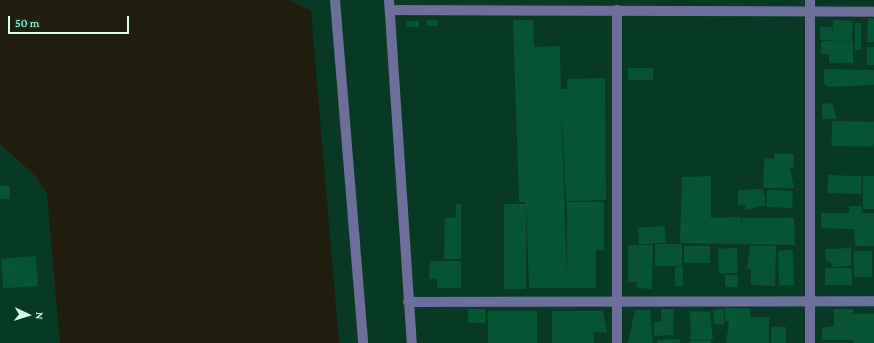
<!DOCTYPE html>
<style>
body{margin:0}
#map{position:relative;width:874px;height:343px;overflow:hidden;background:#073924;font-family:"Crimson Pro",serif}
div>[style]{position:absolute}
.water>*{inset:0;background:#201d0c}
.building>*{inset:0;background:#085437;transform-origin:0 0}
.minor>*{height:10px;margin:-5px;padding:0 5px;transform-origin:5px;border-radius:5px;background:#6c6f9c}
span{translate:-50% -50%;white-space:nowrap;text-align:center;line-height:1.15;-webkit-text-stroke:3.5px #073924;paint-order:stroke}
.north{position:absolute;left:8px;top:295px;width:40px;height:40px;-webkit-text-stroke:3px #073924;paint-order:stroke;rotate:94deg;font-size:11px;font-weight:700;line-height:16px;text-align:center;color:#d4fee6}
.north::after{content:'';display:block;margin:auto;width:14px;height:18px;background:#d4fee6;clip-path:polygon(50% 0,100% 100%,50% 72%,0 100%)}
.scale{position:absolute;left:8px;top:16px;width:121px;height:18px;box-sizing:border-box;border:2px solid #d4fee6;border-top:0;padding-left:5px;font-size:12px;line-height:14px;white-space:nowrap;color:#d4fee6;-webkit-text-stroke:3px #073924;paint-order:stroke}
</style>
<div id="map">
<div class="water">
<div style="clip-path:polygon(0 0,289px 0,311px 11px,339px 343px,60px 343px,47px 194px,35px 175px,0 144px)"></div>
</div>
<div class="building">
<div style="clip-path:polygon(868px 18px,874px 19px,874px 42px,867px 42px)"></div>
<div style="left:427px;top:20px;width:11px;height:6px"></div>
<div style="clip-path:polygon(513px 20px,533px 20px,534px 47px,560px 46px,561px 89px,567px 89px,567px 79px,605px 78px,606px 200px,566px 201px,561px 100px,567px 278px,567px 202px,604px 202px,604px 250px,596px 250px,596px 288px,529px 288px,526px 202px,519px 202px)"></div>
<div style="left:833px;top:20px;width:20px;height:21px;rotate:3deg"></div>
<div style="left:419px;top:21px;width:6px;height:12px;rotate:90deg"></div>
<div style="left:855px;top:23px;width:6px;height:27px"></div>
<div style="left:820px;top:27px;width:12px;height:13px"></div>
<div style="clip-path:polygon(821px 41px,853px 42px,853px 63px,829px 63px,829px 54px,821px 54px)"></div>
<div style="left:867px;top:47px;width:7px;height:18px"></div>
<div style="left:628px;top:68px;width:25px;height:12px"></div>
<div style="clip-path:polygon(824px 69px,874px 70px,874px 85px,828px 87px,824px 84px)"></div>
<div style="clip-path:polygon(833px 103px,836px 119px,822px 119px,822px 104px)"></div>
<div style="left:832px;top:121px;width:42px;height:25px;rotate:1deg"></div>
<div style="clip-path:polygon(774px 154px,794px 154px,794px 167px,790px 168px,794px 188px,763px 188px,764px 158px,774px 159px)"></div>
<div style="left:828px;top:175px;width:34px;height:18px;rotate:2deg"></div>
<div style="clip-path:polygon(711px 176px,711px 218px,741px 217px,741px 229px,742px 218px,794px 218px,795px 245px,680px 243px,682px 177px)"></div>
<div style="left:863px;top:176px;width:11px;height:33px"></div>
<div style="left:0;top:186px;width:10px;height:13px"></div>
<div style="clip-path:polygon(763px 189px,766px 205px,745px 210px,745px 205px,738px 206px,738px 190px)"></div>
<div style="left:767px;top:190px;width:26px;height:17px;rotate:2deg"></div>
<div style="clip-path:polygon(461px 204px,461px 259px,444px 259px,445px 218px,456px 218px,456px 205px)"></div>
<div style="left:504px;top:204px;width:22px;height:85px"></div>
<div style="clip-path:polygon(849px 206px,862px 206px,862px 213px,874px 213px,874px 246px,855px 246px,854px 229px,821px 228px,821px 213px,849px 213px)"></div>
<div style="left:665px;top:226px;width:17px;height:27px;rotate:87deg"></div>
<div style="left:655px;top:244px;width:27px;height:22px"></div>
<div style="clip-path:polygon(628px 245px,653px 245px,652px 289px,637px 288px,637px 282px,628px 282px)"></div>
<div style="left:684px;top:246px;width:26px;height:17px"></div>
<div style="clip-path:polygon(750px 246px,776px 246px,775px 286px,751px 285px,751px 269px,747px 269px)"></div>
<div style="left:737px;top:248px;width:25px;height:19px;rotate:88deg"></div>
<div style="clip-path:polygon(851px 248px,851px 266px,832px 267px,832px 263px,826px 261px,825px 249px)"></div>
<div style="left:793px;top:250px;width:35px;height:15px;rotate:88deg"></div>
<div style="left:854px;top:251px;width:18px;height:26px"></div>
<div style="left:36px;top:256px;width:30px;height:35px;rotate:86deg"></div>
<div style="clip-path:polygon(430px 261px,461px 261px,461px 288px,437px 288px,437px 279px,429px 279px)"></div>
<div style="left:675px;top:267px;width:8px;height:19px"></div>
<div style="left:825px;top:268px;width:27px;height:17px"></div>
<div style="left:725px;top:275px;width:13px;height:12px"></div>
<div style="clip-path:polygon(725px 308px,750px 308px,750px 317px,769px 317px,769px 343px,726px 343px,729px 321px,725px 321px)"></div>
<div style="left:468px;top:309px;width:17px;height:14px"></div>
<div style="clip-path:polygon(661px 309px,674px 309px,673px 335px,654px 336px,654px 322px,661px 322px)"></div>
<div style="clip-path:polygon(724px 309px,724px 324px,714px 324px,713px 310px)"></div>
<div style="clip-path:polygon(834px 309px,853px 309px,853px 340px,822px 340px,822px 328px,834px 326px)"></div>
<div style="clip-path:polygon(635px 310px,650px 310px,653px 343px,628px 343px)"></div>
<div style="left:488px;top:311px;width:49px;height:32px"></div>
<div style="clip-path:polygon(552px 311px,603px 311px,607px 333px,594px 332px,594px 343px,552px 343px)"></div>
<div style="clip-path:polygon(690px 311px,710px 312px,713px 339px,691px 340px)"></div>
<div style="left:853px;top:314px;width:21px;height:29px"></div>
<div style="left:786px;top:327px;width:16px;height:15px;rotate:90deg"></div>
<div style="clip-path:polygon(680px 339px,680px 343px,657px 343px,657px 340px)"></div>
<div style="clip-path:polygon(711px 340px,711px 343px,690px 343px,690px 341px)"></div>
</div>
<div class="minor">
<div style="left:335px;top:0;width:344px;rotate:85.3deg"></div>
<div style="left:389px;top:0;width:344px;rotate:86.2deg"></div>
<div style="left:810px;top:0;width:343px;rotate:90deg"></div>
<div style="left:390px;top:10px;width:484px;rotate:0.2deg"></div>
<div style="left:408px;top:302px;width:466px;rotate:-0.1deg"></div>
<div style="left:617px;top:343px;width:333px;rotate:-90deg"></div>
</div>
<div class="north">N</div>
<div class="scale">50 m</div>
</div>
